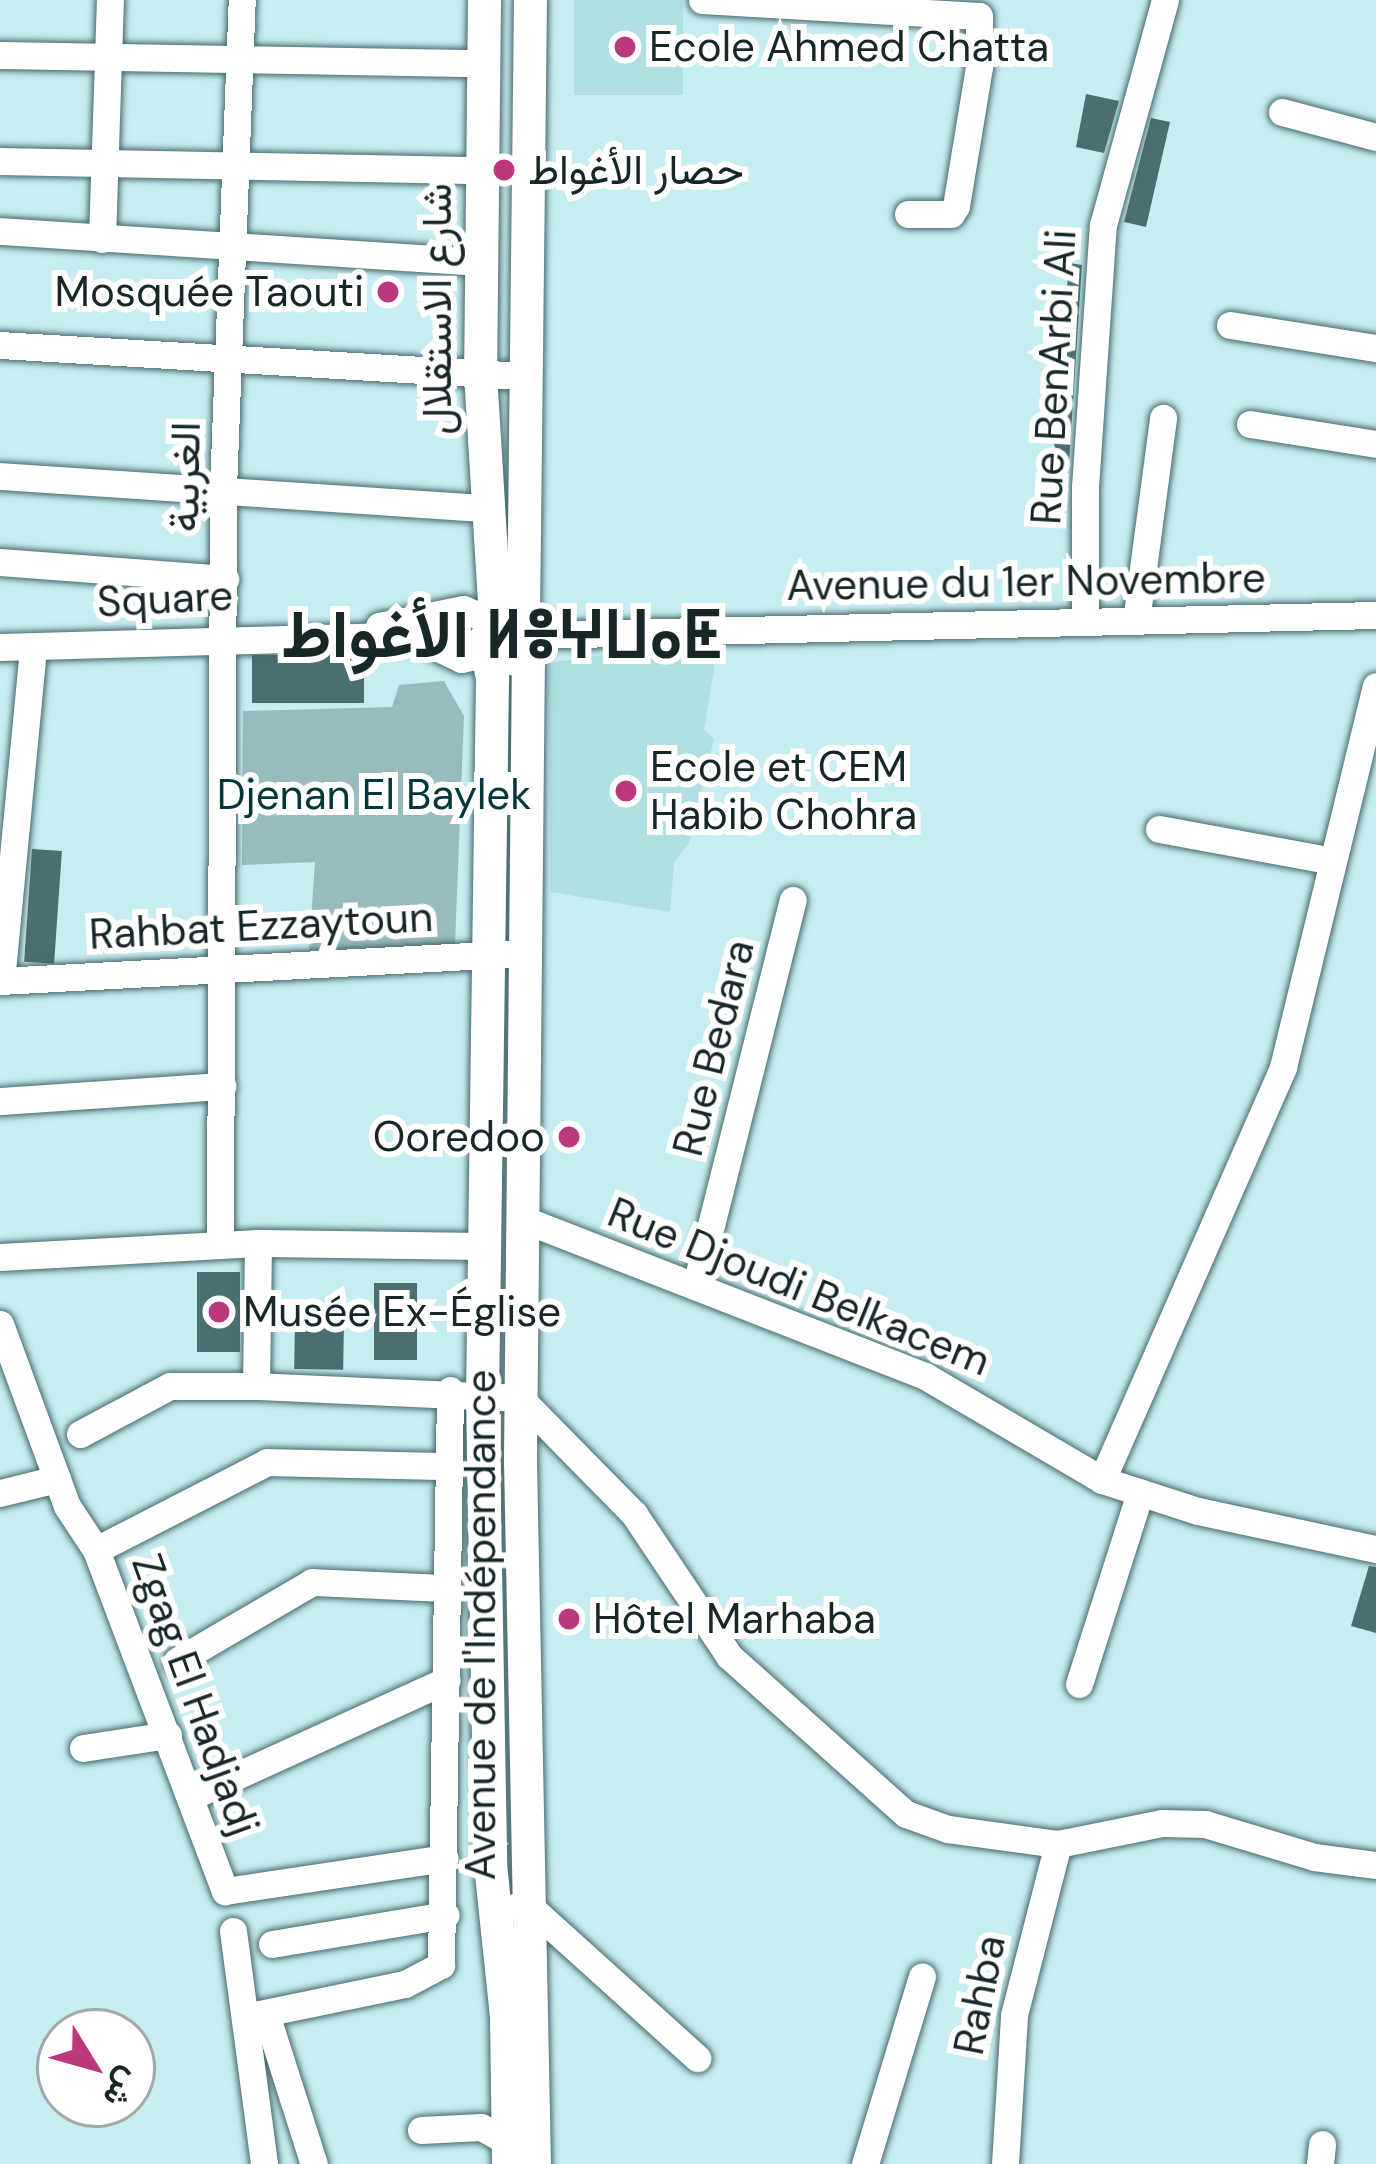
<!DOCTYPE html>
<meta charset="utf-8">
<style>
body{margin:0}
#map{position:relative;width:1376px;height:2164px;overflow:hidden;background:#c6edf1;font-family:"DM Sans",Vazirmatn,"Noto Sans Tifinagh",sans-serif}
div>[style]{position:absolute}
.built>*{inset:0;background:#b0dfe3;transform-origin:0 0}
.green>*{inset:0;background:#98bbbe}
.building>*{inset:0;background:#4b6e71;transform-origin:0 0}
.roads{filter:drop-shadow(0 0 3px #46696c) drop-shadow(0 0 3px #46696c)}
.minor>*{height:27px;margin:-13.5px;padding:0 13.5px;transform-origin:13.5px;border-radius:13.5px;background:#fff}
.major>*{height:33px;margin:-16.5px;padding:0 16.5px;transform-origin:16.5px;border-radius:16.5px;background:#fff}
.dots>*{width:33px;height:33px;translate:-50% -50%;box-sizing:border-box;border:6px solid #fff;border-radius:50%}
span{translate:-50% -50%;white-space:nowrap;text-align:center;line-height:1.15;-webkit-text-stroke:12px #fff;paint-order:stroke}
.poi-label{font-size:42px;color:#172627}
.left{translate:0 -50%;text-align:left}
.right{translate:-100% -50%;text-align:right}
.street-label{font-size:42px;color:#172627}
.park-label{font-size:42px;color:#00373b}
.town-label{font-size:66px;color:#172627;font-weight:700}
.north{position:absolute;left:36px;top:2008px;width:120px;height:120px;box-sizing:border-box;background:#fff;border:3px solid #a2a8a9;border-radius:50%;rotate:127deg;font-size:33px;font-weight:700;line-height:48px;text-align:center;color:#172627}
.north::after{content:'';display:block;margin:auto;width:42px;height:54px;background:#bc387d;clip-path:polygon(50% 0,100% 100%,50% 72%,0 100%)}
</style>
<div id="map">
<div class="built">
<div style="left:574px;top:0;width:109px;height:95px"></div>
<div style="clip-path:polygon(719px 639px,704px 730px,714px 739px,689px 843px,674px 863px,670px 912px,551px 892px,548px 663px)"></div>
</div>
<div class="green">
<div style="clip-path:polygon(444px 681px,464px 716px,455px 944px,309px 951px,315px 862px,242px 865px,243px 711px,392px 707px,399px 685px)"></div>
</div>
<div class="building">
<div style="clip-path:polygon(1086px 94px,1119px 101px,1104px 153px,1076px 147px)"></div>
<div style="clip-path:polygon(1151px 118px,1170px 122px,1146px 227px,1124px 222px)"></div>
<div style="clip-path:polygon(1069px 263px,1082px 265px,1069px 463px,1057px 461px,1054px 442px,1061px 405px,1041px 402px,1045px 380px,1059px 383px)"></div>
<div style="left:364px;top:655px;width:48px;height:112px;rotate:90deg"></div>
<div style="left:32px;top:849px;width:30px;height:113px;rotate:4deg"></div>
<div style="left:197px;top:1272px;width:43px;height:80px"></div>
<div style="left:374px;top:1283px;width:43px;height:77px"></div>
<div style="left:295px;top:1321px;width:49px;height:48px;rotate:1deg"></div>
<div style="clip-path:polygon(1369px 1566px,1376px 1567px,1376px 1633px,1351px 1626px)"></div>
</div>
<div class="roads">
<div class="minor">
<div style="left:702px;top:0;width:277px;rotate:3.3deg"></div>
<div style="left:979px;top:16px;width:51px;rotate:90deg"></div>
<div style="left:979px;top:67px;width:141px;rotate:99.4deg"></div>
<div style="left:956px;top:206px;width:9px;rotate:122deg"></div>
<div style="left:951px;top:214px;width:43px;rotate:180deg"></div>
<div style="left:0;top:55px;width:480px;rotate:1deg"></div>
<div style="left:1282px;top:112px;width:97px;rotate:14.9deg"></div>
<div style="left:0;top:161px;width:481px;rotate:1.1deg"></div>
<div style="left:0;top:231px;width:480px;rotate:3.7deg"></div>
<div style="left:102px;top:239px;width:239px;rotate:-88.1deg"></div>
<div style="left:1230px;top:325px;width:148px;rotate:9deg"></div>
<div style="left:0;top:345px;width:524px;rotate:3.39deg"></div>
<div style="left:1250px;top:424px;width:128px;rotate:9deg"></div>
<div style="left:0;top:476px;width:485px;rotate:3.8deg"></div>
<div style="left:0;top:562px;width:226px;rotate:4.3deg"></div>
<div style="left:1136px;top:621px;width:205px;rotate:-82.4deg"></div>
<div style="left:1085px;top:622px;width:135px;rotate:-90deg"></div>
<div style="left:1085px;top:487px;width:263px;rotate:-86.1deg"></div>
<div style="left:1103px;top:225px;width:233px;rotate:-74.6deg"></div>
<div style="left:379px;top:626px;width:86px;rotate:-11.4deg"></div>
<div style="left:463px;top:609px;width:30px;rotate:23deg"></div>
<div style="left:533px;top:635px;width:843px;rotate:-1.36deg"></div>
<div style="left:0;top:647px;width:392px;rotate:-1.6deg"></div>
<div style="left:392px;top:636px;width:32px;rotate:9deg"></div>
<div style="left:424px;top:641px;width:41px;rotate:25.9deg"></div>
<div style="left:461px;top:659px;width:29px;rotate:-12deg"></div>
<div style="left:1159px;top:829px;width:172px;rotate:10.4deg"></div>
<div style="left:0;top:981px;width:527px;rotate:-3.05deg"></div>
<div style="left:1px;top:981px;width:336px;rotate:-84.5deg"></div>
<div style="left:0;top:1101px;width:223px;rotate:-3.9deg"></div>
<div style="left:525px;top:1220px;width:429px;rotate:21.3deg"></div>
<div style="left:925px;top:1376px;width:205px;rotate:30.4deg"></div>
<div style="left:1102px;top:1480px;width:101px;rotate:17.9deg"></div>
<div style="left:1198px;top:1511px;width:182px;rotate:12.1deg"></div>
<div style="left:258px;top:1243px;width:228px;rotate:0.8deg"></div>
<div style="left:220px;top:1245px;width:757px;rotate:-89.77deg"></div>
<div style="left:223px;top:488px;width:488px;rotate:-87.8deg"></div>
<div style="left:0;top:1257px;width:258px;rotate:-3.1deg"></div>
<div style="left:258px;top:1243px;width:143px;rotate:90.8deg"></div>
<div style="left:256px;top:1386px;width:264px;rotate:2.6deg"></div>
<div style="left:520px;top:1398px;width:163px;rotate:45.5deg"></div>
<div style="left:634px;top:1514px;width:171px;rotate:56.2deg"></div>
<div style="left:729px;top:1656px;width:237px;rotate:41.8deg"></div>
<div style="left:906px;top:1814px;width:45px;rotate:19.7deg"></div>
<div style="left:948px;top:1829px;width:111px;rotate:7.8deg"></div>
<div style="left:1058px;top:1844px;width:106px;rotate:-11.4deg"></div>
<div style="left:1162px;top:1823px;width:43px;rotate:1.3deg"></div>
<div style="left:1205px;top:1824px;width:114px;rotate:16.8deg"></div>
<div style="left:1314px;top:1857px;width:63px;rotate:7.4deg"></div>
<div style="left:696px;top:1285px;width:397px;rotate:-75.9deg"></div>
<div style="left:0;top:1324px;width:194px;rotate:69.8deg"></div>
<div style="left:67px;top:1506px;width:53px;rotate:56.6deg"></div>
<div style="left:96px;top:1550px;width:365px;rotate:69.3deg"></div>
<div style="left:225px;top:1891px;width:222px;rotate:-8.5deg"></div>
<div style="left:80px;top:1434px;width:102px;rotate:-28.1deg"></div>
<div style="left:170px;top:1386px;width:86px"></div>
<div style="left:1102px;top:1480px;width:451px;rotate:-66.3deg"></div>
<div style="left:1283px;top:1067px;width:392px;rotate:-76.3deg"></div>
<div style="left:0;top:1493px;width:59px;rotate:-13.8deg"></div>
<div style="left:96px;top:1550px;width:192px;rotate:-27.2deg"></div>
<div style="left:267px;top:1462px;width:182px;rotate:1.3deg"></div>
<div style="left:177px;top:1661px;width:156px;rotate:-30.3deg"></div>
<div style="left:312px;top:1582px;width:134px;rotate:2.6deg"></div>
<div style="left:1079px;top:1684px;width:201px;rotate:-72.3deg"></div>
<div style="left:83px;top:1748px;width:86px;rotate:-8.7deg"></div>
<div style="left:190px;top:1797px;width:282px;rotate:-24.5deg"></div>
<div style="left:517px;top:1906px;width:12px"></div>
<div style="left:529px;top:1906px;width:227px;rotate:42.1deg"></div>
<div style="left:233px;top:1931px;width:235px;rotate:82.4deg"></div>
<div style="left:272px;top:1944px;width:176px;rotate:-9.5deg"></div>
<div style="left:266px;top:2014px;width:157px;rotate:72.3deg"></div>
<div style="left:245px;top:2017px;width:163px;rotate:-11.7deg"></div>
<div style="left:405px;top:1984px;width:41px;rotate:-27.8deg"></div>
<div style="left:441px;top:1965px;width:575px;rotate:-89.1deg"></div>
<div style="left:421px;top:2130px;width:60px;rotate:-2.9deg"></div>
<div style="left:481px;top:2127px;width:31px;rotate:29deg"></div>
<div style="left:865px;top:2164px;width:196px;rotate:-73.1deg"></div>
<div style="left:1005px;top:2164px;width:149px;rotate:-86.5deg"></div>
<div style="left:1014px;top:2015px;width:177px;rotate:-75.6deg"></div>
<div style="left:1320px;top:2164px;width:20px;rotate:-84deg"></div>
</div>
<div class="major">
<div style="left:484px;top:0;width:373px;rotate:90.6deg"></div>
<div style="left:480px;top:373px;width:244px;rotate:86.5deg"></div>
<div style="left:523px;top:617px;width:617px;rotate:-89.35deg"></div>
<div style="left:528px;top:653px;width:808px;rotate:90.57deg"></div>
<div style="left:520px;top:1461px;width:703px;rotate:88.86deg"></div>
<div style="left:491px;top:656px;width:31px;rotate:6deg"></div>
<div style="left:522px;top:659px;width:20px;rotate:-57deg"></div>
<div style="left:533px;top:642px;width:21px;rotate:-104deg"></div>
<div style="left:528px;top:622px;width:28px;rotate:-163deg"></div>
<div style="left:501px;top:614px;width:31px;rotate:123deg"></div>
<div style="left:484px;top:640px;width:40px;rotate:78deg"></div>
<div style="left:492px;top:679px;width:715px;rotate:90.8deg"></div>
<div style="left:482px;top:1394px;width:470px;rotate:89deg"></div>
<div style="left:490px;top:1864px;width:153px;rotate:84deg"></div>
<div style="left:506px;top:2016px;width:148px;rotate:89.2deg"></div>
</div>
</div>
<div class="dots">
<div style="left:625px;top:47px;background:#bc387d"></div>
<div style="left:504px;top:170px;background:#bc387d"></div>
<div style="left:388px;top:292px;background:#bc387d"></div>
<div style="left:626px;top:791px;background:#bc387d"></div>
<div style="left:569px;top:1137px;background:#bc387d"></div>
<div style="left:219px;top:1312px;background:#bc387d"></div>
<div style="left:569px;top:1619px;background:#bc387d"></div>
</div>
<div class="poi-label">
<span class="left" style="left:649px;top:47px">Ecole Ahmed Chatta</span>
<span class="left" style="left:528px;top:170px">حصار الأغواط</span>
<span class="right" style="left:364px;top:292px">Mosquée Taouti</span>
<span class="left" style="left:650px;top:791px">Ecole et CEM<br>Habib Chohra</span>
<span class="right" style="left:545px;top:1137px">Ooredoo</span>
<span class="left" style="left:243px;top:1312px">Musée Ex-Église</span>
<span class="left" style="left:593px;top:1619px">Hôtel Marhaba</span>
</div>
<div class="street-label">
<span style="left:437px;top:309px;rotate:-90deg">شارع الاستقلال</span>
<span style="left:1054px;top:377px;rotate:-87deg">Rue BenArbi Ali</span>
<span style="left:185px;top:477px;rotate:-89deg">الغربية</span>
<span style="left:1026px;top:582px;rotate:-1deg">Avenue du 1er Novembre</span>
<span style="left:165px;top:599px;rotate:-3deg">Square</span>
<span style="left:261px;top:926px;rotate:-3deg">Rahbat Ezzaytoun</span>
<span style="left:714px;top:1048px;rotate:-76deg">Rue Bedara</span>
<span style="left:799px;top:1287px;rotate:22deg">Rue Djoudi Belkacem</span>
<span style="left:481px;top:1625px;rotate:-90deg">Avenue de l'Indépendance</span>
<span style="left:195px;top:1695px;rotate:70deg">Zgag El Hadjadj</span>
<span style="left:980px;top:1995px;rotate:-79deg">Rahba</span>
</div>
<div class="park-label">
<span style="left:374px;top:795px">Djenan El Baylek</span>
</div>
<div class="town-label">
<span style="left:502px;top:635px">الأغواط ⵍⴻⵖⵡⴰⵟ</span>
</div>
<div class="north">ش</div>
</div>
